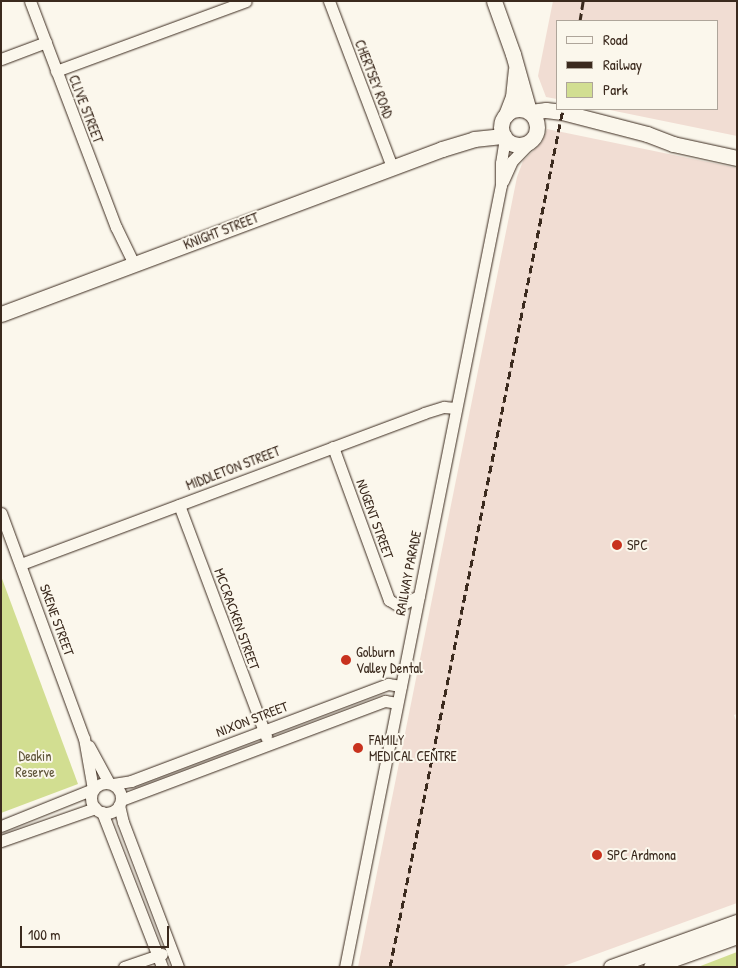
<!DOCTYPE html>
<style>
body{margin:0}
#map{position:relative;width:738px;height:968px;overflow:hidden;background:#fbf7ec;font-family:"Patrick Hand",sans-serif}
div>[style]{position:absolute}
.built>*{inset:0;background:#f1ddd3}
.green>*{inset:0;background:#d2de91}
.roads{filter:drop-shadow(0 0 1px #3b2a1e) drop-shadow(0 0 1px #3b2a1e)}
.street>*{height:11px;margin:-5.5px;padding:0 5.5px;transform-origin:5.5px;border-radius:5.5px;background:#fbf7ec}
.street>.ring{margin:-5.5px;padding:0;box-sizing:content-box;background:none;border:11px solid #fbf7ec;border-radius:50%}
.secondary>*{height:15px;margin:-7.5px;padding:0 7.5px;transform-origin:7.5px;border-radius:7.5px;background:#fbf7ec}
.secondary>.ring{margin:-7.5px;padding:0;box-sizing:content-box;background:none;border:15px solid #fbf7ec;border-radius:50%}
.rail>*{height:3px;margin-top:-1.5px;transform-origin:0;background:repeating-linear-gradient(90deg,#3b2a1e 0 8px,transparent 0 12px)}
.dots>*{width:14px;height:14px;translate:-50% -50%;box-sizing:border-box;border:2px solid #fbf7ec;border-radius:50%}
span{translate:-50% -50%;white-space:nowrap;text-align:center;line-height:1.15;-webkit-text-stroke:4px #fbf7ec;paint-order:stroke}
.street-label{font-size:14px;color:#3b2a1e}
.poi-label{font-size:14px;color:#3b2a1e}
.left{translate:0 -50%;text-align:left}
.park-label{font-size:14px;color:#61573b}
.frame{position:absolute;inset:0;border:2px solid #3b2a1e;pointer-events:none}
.legend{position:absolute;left:556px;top:20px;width:162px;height:90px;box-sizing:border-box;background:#fbf7ec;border:1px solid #aea59a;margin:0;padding:6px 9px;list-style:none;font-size:15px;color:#3b2a1e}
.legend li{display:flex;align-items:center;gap:10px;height:25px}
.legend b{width:25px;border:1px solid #aea59a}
.scale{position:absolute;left:20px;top:926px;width:149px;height:22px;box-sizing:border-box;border:2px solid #3b2a1e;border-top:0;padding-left:6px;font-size:15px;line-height:18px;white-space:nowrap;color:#3b2a1e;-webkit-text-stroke:4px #fbf7ec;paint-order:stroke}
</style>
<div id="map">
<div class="built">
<div style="clip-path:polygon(553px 1px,737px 1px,737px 136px,605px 109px,717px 109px,717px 21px,557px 21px,557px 99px,546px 97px,538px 76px)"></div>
<div style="clip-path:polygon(547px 129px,737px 168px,737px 714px,734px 715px,737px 723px,737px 903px,561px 967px,358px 967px,517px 177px,523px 161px,542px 142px)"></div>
</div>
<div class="green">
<div style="clip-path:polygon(1px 576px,78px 784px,1px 813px)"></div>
<div style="clip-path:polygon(737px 952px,737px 967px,698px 967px)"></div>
</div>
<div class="roads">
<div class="street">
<div style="left:30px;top:1px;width:242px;rotate:69.2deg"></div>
<div style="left:116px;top:227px;width:41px;rotate:64.1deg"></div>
<div style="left:329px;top:1px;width:178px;rotate:69.2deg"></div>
<div style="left:1px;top:59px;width:48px;rotate:-20.7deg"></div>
<div style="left:56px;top:71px;width:202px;rotate:-20.2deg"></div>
<div style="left:503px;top:181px;width:22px;rotate:-66deg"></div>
<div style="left:512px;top:161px;width:30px;rotate:-46deg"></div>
<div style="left:333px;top:447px;width:163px;rotate:69.9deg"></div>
<div style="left:389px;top:600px;width:8px;rotate:30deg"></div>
<div style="left:396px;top:604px;width:7px"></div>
<div style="left:403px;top:604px;width:18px;rotate:-27deg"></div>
<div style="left:179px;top:505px;width:248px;rotate:69.4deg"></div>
<div style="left:1px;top:513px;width:240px;rotate:69.8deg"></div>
<div style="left:84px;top:738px;width:52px;rotate:80deg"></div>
<div style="left:21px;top:564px;width:430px;rotate:-20.5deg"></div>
<div style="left:424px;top:413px;width:21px;rotate:-17deg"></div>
<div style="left:444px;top:407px;width:12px;rotate:5deg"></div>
<div style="left:89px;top:746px;width:42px;rotate:61.6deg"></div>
<div class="ring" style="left:91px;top:783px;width:19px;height:19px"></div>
<div style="left:113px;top:784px;width:18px;rotate:-9deg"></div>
<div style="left:131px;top:781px;width:275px;rotate:-20.7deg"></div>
<div style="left:388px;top:684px;width:13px;rotate:9deg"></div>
<div style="left:121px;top:800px;width:282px;rotate:-20.6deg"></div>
<div style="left:385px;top:701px;width:12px;rotate:9deg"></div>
<div style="left:119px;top:805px;width:17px;rotate:77deg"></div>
<div style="left:123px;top:822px;width:155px;rotate:69.2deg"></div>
<div style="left:102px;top:812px;width:166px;rotate:68.8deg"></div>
<div style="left:1px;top:826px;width:99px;rotate:-21.9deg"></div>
<div style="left:1px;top:841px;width:100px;rotate:-19.3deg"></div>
<div style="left:124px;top:967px;width:40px;rotate:-18.9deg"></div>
<div style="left:345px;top:967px;width:797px;rotate:-78.72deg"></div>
<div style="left:501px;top:185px;width:22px;rotate:-90deg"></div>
<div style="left:501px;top:163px;width:26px;rotate:-81deg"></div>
</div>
<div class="secondary">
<div style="left:494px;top:1px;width:56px;rotate:70.3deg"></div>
<div style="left:513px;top:54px;width:59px;rotate:74.3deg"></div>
<div class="ring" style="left:501px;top:109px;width:21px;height:21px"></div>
<div style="left:531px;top:112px;width:15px;rotate:-8deg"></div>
<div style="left:546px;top:110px;width:16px;rotate:7deg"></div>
<div style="left:562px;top:112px;width:88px;rotate:14.5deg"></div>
<div style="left:647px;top:134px;width:28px;rotate:21deg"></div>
<div style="left:673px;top:144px;width:66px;rotate:12.3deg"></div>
<div style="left:506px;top:115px;width:19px;rotate:-69deg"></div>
<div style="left:513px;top:97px;width:27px;rotate:-84deg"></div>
<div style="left:1px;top:314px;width:471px;rotate:-20.5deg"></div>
<div style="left:442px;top:149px;width:34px;rotate:-17deg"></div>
<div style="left:474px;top:139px;width:30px;rotate:-6deg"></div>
<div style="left:611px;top:967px;width:134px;rotate:-19.7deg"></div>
<div style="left:651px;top:967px;width:91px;rotate:-19.8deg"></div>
</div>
</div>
<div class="rail">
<div style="left:580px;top:21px;width:20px;rotate:-81deg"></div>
<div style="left:390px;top:967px;width:875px;rotate:-78.6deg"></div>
</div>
<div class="dots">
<div style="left:617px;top:545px;background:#c8321e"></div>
<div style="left:346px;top:660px;background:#c8321e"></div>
<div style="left:358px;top:748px;background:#c8321e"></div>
<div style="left:597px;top:855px;background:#c8321e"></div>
</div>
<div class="street-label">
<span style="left:374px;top:79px;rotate:69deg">CHERTSEY ROAD</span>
<span style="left:86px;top:109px;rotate:69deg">CLIVE STREET</span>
<span style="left:221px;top:231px;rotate:-21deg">KNIGHT STREET</span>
<span style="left:233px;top:468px;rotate:-21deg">MIDDLETON STREET</span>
<span style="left:375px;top:519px;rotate:70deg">NUGENT STREET</span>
<span style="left:408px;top:573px;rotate:-79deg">RAILWAY PARADE</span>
<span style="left:237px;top:619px;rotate:70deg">MCCRACKEN STREET</span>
<span style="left:57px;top:620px;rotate:70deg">SKENE STREET</span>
<span style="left:252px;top:719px;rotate:-21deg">NIXON STREET</span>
</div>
<div class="poi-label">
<span class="left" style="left:627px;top:545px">SPC</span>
<span class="left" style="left:356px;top:660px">Golburn<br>Valley Dental</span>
<span class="left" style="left:369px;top:748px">FAMILY<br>MEDICAL CENTRE</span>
<span class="left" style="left:607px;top:855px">SPC Ardmona</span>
</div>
<div class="park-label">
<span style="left:35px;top:764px">Deakin<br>Reserve</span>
</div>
<div class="frame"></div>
<ul class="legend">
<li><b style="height:6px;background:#fbf7ec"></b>Road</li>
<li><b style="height:6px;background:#3b2a1e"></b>Railway</li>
<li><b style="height:14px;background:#d2de91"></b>Park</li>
</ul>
<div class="scale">100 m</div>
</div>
